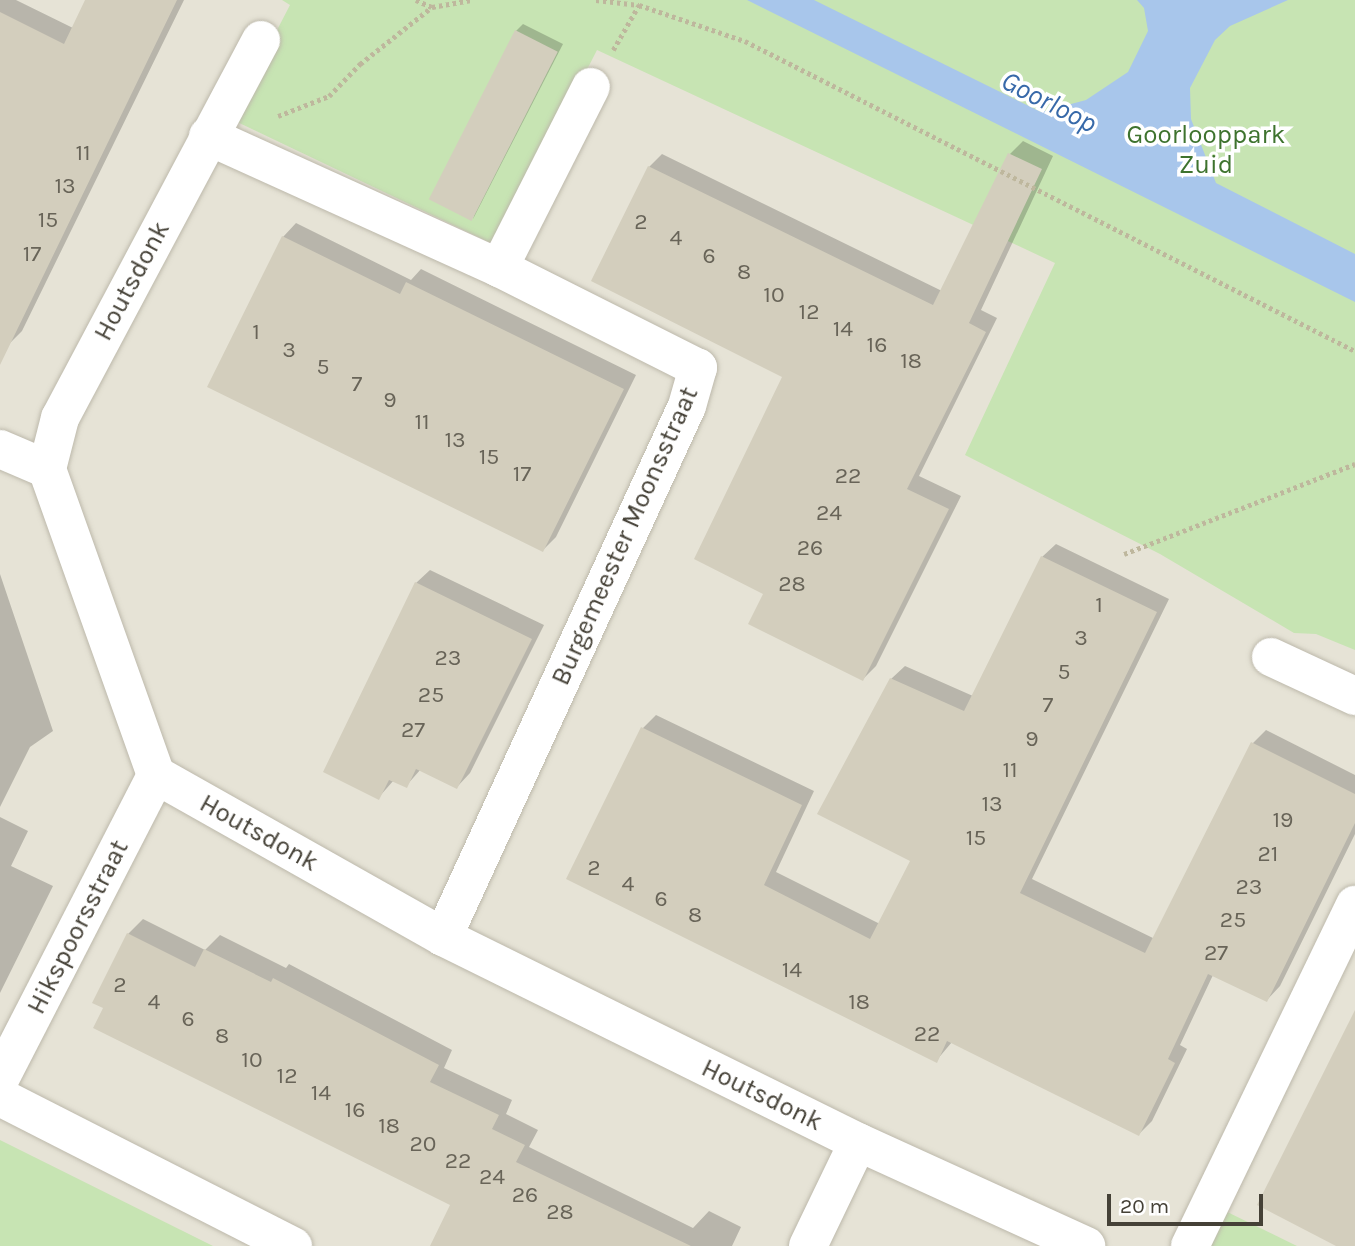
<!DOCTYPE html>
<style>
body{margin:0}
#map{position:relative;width:1355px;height:1246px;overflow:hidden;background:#f2f1e7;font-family:Karla,sans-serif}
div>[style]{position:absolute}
.residential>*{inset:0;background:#e6e3d6}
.green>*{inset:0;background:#c7e4b3}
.water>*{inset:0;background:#a8c6eb}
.shadow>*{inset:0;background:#0003}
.building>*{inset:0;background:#d3cebd;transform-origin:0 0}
.path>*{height:4.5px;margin-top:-2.25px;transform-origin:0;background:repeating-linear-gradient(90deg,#beb79d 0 3.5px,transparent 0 7px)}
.roads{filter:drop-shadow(0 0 2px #bdb9ab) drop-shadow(0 0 2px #bdb9ab)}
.minor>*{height:38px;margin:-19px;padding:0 19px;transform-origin:19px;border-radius:19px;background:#fff}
span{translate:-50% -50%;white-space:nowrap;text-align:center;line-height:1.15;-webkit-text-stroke:7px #fff;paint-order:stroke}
.number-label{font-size:23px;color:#686458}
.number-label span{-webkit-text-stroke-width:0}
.park-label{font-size:26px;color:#3e732e}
.street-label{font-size:26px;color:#454137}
.water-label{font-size:28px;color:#3769a9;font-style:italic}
.scale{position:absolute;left:1107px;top:1194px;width:156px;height:32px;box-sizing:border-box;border:4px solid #454137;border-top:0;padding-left:9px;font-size:21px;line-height:24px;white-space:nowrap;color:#454137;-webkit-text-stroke:5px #fff;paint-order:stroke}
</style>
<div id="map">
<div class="residential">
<div style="clip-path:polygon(0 0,660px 0,1355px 349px,1355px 1246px,0 1246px)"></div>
</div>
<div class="green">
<div style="clip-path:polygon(282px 0,1355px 0,1355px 650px,1316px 634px,1294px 633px,1160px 554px,965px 455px,1055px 263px,597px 50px,497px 246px,231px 119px,290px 5px)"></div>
<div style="clip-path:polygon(0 1140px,213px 1246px,0 1246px)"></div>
<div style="clip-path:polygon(1219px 1208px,1297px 1246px,1200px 1246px)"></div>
</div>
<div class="water">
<div style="clip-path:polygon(747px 0,814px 0,1041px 112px,1086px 100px,1128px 72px,1148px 31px,1144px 8px,1137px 0,1288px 0,1230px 26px,1215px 40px,1190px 88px,1191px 119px,1216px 183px,1355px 254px,1355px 302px)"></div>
</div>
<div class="shadow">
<div style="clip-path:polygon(0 0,16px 0,73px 28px,87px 0,184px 0,22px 331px,8px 345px,0 341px)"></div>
<div style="clip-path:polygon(523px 24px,563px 44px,473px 219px,516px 31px)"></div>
<div style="clip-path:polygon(1023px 141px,1053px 156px,981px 310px,997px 318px,919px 476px,961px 496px,876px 666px,863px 679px,765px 593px,785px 376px,649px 167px,662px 154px,942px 291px,1010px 154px)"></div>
<div style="clip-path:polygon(296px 223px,411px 280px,421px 269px,636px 375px,556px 537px,543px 550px,283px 237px)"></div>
<div style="clip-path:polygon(1056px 544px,1169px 599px,1032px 879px,1155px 939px,1253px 743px,1266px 730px,1355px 775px,1355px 834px,1280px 986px,1267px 1000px,1213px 975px,1180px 1045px,1187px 1049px,1152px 1121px,1139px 1134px,952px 1042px,936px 1061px,568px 878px,643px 728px,656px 715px,814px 791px,776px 872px,880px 924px,912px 860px,891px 679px,905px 666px,973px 696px,1042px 557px)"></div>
<div style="clip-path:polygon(430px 570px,544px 625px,470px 773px,457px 787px,421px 769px,406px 786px,394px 780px,379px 797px,416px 583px)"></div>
<div style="clip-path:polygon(0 574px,53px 731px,30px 747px,0 807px)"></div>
<div style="clip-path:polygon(0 817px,28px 831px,11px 866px,53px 886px,0 993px)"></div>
<div style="clip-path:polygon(143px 919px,205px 950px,220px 935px,286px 968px,289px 964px,452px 1050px,444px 1068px,512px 1100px,506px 1114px,538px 1130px,529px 1147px,693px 1228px,709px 1211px,741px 1227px,732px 1246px,460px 1246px,452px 1204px,94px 1002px,128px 934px)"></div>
</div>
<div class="building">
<div style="clip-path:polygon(85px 0,177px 0,0 365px,0 12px,64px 44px)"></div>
<div style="left:515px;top:30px;width:48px;height:190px;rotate:27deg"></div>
<div style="clip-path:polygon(1008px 153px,1042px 169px,969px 323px,986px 332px,907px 489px,949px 509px,863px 681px,748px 624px,763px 594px,694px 559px,782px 377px,591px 281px,648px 166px,933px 305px)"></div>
<div style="clip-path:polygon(282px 236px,400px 294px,406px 282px,624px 389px,543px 552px,207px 387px)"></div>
<div style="clip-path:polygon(1041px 556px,1157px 612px,1020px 893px,1145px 953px,1251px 742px,1355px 794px,1355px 823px,1267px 1002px,1208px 974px,1168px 1059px,1175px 1063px,1139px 1136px,947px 1041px,937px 1063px,566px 879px,641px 727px,802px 805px,764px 885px,870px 939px,910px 861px,817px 814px,890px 678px,964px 711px)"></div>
<div style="clip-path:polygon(415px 582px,532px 639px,457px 789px,416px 769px,407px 788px,389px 780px,379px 800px,323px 772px)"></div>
<div style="clip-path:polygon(127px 933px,195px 967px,204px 949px,271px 982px,273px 978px,439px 1065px,430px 1082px,499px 1115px,492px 1129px,525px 1145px,516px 1162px,691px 1246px,430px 1246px,450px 1205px,93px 1028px,103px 1008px,92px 1003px)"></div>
<div style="clip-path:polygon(1355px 1010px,1355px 1246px,1336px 1246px,1257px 1205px)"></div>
</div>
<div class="path">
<div style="left:416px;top:0;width:17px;rotate:24deg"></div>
<div style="left:596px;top:0;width:43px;rotate:6.6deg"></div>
<div style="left:639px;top:5px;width:112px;rotate:18.8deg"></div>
<div style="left:745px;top:41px;width:684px;rotate:26.94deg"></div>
<div style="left:613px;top:50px;width:52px;rotate:-60deg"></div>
<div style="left:278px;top:116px;width:55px;rotate:-21.4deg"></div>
<div style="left:329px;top:96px;width:45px;rotate:-45.9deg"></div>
<div style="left:360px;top:64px;width:92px;rotate:-38.4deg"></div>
<div style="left:432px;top:7px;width:40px;rotate:-10deg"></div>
<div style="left:1124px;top:554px;width:248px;rotate:-21.3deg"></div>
</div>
<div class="roads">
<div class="minor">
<div style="left:261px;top:40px;width:428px;rotate:118deg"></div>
<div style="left:60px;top:418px;width:53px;rotate:104.3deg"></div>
<div style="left:47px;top:469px;width:325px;rotate:70.4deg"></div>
<div style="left:156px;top:775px;width:330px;rotate:29.4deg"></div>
<div style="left:443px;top:937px;width:463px;rotate:26.3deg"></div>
<div style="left:858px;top:1142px;width:251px;rotate:24.5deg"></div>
<div style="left:208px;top:136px;width:320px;rotate:24.4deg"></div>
<div style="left:0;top:449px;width:51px;rotate:23.1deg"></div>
<div style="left:1271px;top:657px;width:93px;rotate:24.9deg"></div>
<div style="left:443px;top:937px;width:584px;rotate:-65.32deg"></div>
<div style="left:687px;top:406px;width:40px;rotate:-74deg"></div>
<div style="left:698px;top:368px;width:223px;rotate:-153.3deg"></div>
<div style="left:499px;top:268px;width:203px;rotate:-63.1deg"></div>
<div style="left:0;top:1079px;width:342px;rotate:-62.8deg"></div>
<div style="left:0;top:1097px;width:329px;rotate:27deg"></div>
<div style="left:808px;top:1246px;width:115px;rotate:-64.3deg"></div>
<div style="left:1190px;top:1246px;width:379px;rotate:-64.2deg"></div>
</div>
</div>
<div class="number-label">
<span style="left:83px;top:153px">11</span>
<span style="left:65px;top:186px">13</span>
<span style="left:48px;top:220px">15</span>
<span style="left:641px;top:222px">2</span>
<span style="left:676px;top:238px">4</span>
<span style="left:32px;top:254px">17</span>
<span style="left:709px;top:256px">6</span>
<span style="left:744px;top:272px">8</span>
<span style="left:774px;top:295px">10</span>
<span style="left:809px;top:312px">12</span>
<span style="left:843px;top:329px">14</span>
<span style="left:256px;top:332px">1</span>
<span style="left:877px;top:345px">16</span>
<span style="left:289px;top:350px">3</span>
<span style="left:911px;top:361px">18</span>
<span style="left:323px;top:367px">5</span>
<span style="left:357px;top:384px">7</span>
<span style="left:390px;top:400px">9</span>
<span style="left:422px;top:422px">11</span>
<span style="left:455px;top:440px">13</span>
<span style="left:489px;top:457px">15</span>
<span style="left:522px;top:474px">17</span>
<span style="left:848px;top:476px">22</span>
<span style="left:829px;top:513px">24</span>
<span style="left:810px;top:548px">26</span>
<span style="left:792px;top:584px">28</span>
<span style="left:1099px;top:605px">1</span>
<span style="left:1081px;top:638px">3</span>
<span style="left:448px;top:658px">23</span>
<span style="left:1064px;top:672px">5</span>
<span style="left:431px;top:695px">25</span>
<span style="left:1048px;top:705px">7</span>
<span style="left:413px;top:730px">27</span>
<span style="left:1032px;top:739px">9</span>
<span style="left:1010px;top:770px">11</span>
<span style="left:992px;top:804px">13</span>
<span style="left:1283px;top:820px">19</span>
<span style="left:976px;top:838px">15</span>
<span style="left:1268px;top:854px">21</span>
<span style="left:594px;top:868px">2</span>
<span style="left:628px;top:884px">4</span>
<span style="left:1249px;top:887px">23</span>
<span style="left:661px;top:899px">6</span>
<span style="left:695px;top:915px">8</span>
<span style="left:1233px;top:920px">25</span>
<span style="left:1216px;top:953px">27</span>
<span style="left:792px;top:970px">14</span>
<span style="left:120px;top:985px">2</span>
<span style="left:154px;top:1002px">4</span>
<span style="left:859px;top:1002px">18</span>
<span style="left:188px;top:1019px">6</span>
<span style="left:927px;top:1034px">22</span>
<span style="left:222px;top:1036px">8</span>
<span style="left:252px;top:1060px">10</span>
<span style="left:287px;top:1076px">12</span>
<span style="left:321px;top:1093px">14</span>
<span style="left:355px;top:1110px">16</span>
<span style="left:389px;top:1126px">18</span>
<span style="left:423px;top:1144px">20</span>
<span style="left:458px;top:1161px">22</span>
<span style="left:492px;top:1177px">24</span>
<span style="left:525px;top:1195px">26</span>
<span style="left:560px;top:1212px">28</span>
</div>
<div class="park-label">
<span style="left:1206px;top:150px">Goorlooppark<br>Zuid</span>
</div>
<div class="street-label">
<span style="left:132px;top:281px;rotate:-62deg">Houtsdonk</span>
<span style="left:625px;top:536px;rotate:-66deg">Burgemeester Moonsstraat</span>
<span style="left:259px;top:833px;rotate:29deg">Houtsdonk</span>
<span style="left:78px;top:927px;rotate:-63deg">Hikspoorsstraat</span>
<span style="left:762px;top:1095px;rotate:26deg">Houtsdonk</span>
</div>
<div class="water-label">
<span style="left:1049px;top:102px;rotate:27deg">Goorloop</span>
</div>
<div class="scale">20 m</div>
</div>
